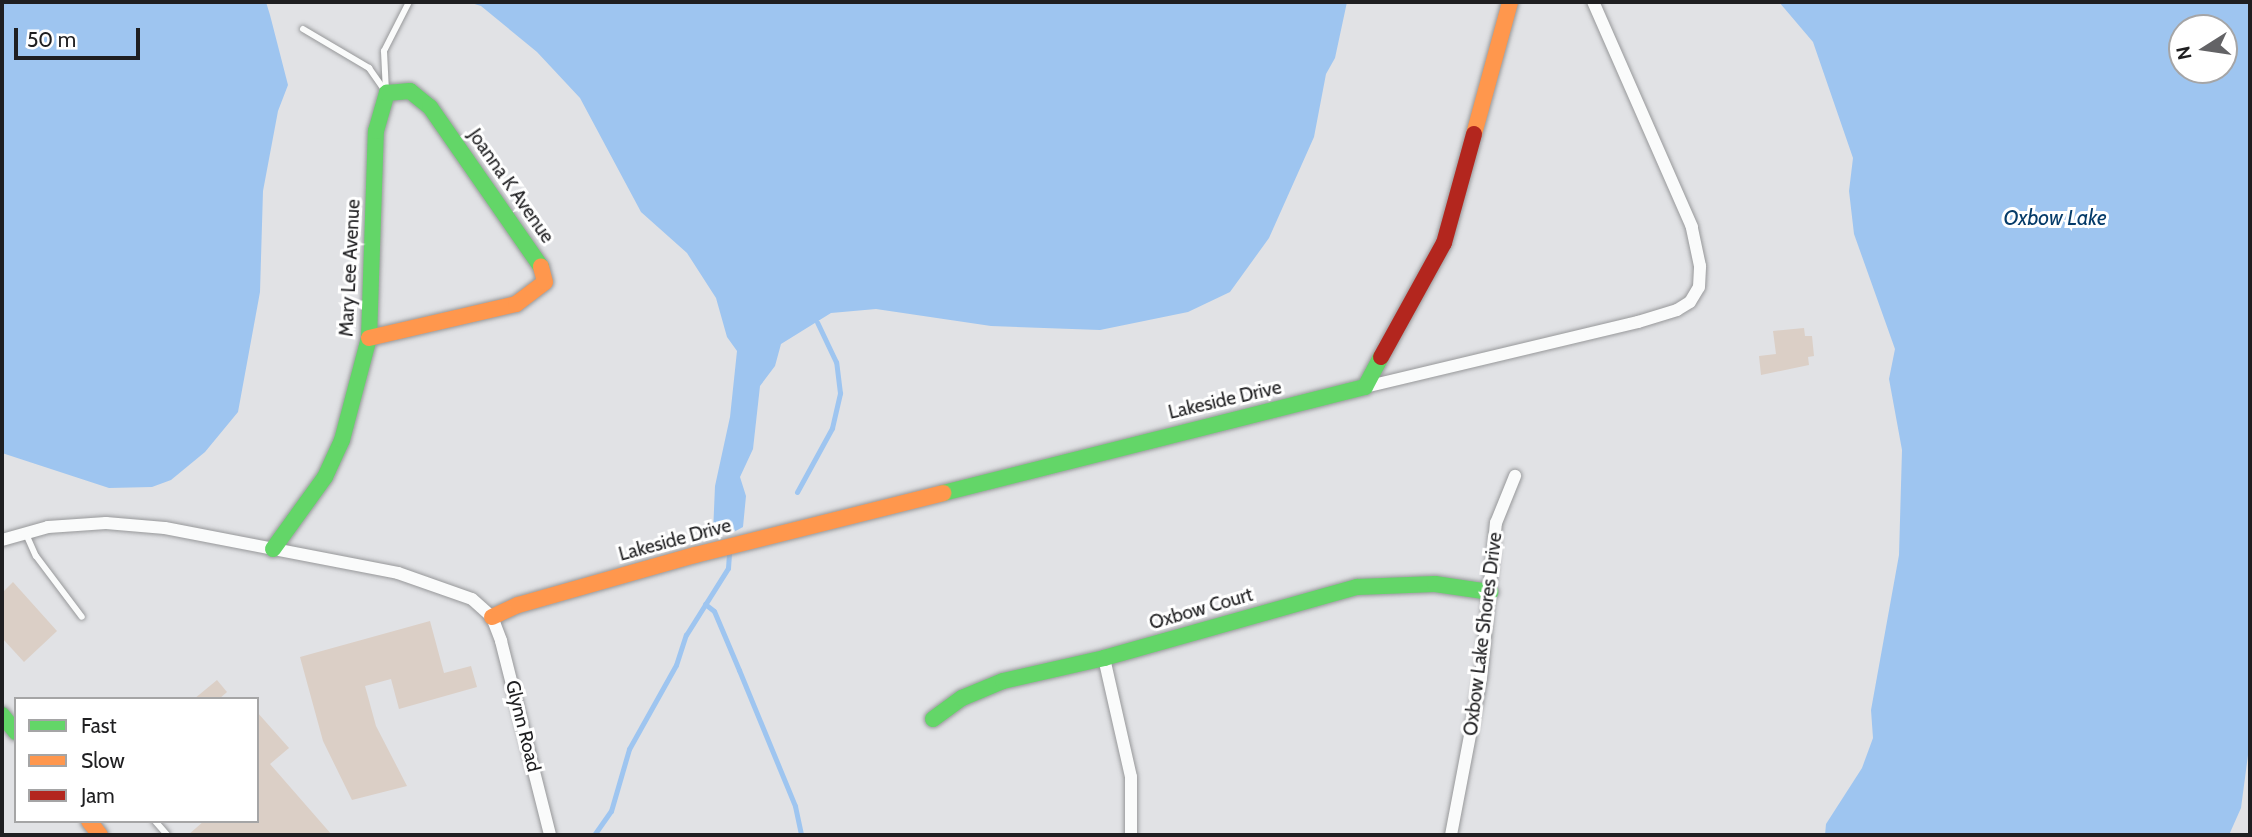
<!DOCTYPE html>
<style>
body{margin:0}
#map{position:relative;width:2252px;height:837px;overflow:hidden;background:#e1e2e5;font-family:Cabin,sans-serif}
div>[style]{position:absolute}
.water>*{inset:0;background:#9ec5f0}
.stream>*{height:5px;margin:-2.5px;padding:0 2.5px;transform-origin:2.5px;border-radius:2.5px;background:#9ec5f0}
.building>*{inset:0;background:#dbcfc6}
.roads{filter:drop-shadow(0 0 2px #97989a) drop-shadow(0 0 2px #97989a)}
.lane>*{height:6px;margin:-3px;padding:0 3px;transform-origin:3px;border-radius:3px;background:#fafbfb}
.street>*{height:12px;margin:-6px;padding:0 6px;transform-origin:6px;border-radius:6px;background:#fafbfb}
.fast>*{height:16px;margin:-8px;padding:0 8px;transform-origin:8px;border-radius:8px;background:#63d668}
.slow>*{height:16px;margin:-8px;padding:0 8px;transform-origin:8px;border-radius:8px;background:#ff974d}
.jam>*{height:16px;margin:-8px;padding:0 8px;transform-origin:8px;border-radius:8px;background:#b3261e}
span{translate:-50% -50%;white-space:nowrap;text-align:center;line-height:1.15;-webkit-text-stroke:6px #fff;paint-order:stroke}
.street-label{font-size:19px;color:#1f1f21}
.water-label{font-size:21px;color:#053b69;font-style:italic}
.frame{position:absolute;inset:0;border:4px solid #1f1f21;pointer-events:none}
.legend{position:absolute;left:14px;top:697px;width:245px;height:126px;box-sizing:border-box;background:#fff;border:2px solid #a5a5a6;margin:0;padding:9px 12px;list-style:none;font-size:21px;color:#1f1f21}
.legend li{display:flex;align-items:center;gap:14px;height:35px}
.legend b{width:35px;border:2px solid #a5a5a6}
.north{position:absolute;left:2168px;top:14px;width:70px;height:70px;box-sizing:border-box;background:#fff;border:2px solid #a5a5a6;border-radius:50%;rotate:258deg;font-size:19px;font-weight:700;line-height:28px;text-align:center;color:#1f1f21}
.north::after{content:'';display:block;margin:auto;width:24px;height:32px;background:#636366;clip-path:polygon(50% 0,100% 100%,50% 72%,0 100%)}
.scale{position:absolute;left:14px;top:28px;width:126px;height:32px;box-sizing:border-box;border:4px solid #1f1f21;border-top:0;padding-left:9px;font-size:21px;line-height:24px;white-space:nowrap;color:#1f1f21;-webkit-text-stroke:5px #fff;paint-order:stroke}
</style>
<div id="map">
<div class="water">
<div style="clip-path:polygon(2px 2px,266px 2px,270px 15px,288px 85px,278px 111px,263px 191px,260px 292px,238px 412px,205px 452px,171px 480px,152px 487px,109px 488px,2px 453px)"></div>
<div style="clip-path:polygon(468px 2px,1347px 2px,1335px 58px,1326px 74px,1314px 137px,1269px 238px,1230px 292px,1188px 312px,1100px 330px,991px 326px,876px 309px,831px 313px,781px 344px,775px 366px,760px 386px,753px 449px,740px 477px,746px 496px,743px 527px,730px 534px,713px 533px,715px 486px,730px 417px,737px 351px,727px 337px,716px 298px,687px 253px,641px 212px,580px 98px,537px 52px,481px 6px)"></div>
<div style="clip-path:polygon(evenodd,1779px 2px,2250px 2px,2250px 740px,2241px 808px,2229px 835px,1825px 835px,1826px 824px,1862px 768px,1873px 738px,1871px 710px,1899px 555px,1902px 450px,1889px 379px,1895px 349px,1854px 234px,1849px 191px,1853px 158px,1813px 42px,1779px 2px,2182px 28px,2224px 28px,2224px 70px,2182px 70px,2182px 28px)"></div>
</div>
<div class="stream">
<div style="left:797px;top:492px;width:73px;rotate:-61.3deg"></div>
<div style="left:832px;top:428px;width:36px;rotate:-77deg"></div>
<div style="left:840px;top:393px;width:31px;rotate:-97deg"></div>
<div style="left:836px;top:362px;width:44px;rotate:-115.4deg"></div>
<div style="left:705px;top:604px;width:11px;rotate:38deg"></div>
<div style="left:714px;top:611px;width:64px;rotate:67deg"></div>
<div style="left:739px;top:670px;width:147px;rotate:67.6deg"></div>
<div style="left:795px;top:806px;width:30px;rotate:78deg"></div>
<div style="left:594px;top:835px;width:29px;rotate:-55deg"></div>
<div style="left:611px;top:811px;width:65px;rotate:-73.8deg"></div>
<div style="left:629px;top:749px;width:96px;rotate:-60.8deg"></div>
<div style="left:676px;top:665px;width:32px;rotate:-72deg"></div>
<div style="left:686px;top:635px;width:79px;rotate:-57.9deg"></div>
<div style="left:728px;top:568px;width:16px;rotate:-86deg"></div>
</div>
<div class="building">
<div style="clip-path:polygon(1804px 328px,1805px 336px,1812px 336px,1814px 356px,1808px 357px,1809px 365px,1761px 375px,1759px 356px,1776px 354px,1773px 331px)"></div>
<div style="clip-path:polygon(13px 582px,57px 631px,24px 662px,2px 638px,2px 593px)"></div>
<div style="clip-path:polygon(430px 621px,444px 673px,471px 666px,477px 687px,399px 709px,391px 679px,365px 686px,376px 726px,407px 786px,352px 800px,323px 741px,300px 657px)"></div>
<div style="clip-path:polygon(217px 680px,227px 692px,219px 699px,194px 699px)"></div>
<div style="clip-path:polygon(257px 712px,289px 748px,270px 764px,332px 835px,188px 835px,204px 821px,257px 821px)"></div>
</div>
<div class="roads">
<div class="lane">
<div style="left:303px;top:29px;width:77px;rotate:30.6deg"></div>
<div style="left:369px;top:68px;width:29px;rotate:55deg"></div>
<div style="left:386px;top:92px;width:41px;rotate:-92.8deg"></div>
<div style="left:384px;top:51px;width:55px;rotate:-63deg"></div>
<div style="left:26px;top:534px;width:24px;rotate:66deg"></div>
<div style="left:36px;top:556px;width:76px;rotate:53deg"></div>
<div style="left:155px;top:821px;width:18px;rotate:49deg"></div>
</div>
<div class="street">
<div style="left:1365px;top:387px;width:281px;rotate:-13.4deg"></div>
<div style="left:1638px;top:322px;width:41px;rotate:-17.1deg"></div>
<div style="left:1677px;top:310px;width:15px;rotate:-32deg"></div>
<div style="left:1690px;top:302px;width:17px;rotate:-59deg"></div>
<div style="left:1699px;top:287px;width:21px;rotate:-87deg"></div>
<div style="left:1700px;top:266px;width:40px;rotate:-102deg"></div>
<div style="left:1692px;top:227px;width:246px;rotate:-113.7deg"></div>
<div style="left:2px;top:540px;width:48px;rotate:-15.8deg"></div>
<div style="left:48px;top:527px;width:58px;rotate:-3.9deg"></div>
<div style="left:106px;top:523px;width:59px;rotate:4.8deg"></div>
<div style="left:165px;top:528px;width:237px;rotate:10.9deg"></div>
<div style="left:398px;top:573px;width:78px;rotate:19.4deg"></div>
<div style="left:472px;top:599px;width:27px;rotate:42deg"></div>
<div style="left:492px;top:617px;width:26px;rotate:69deg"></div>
<div style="left:501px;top:641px;width:200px;rotate:75.8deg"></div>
<div style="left:1104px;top:658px;width:122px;rotate:77.2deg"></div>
<div style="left:1131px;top:777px;width:58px;rotate:90deg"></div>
<div style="left:1451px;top:835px;width:160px;rotate:-79.2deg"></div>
<div style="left:1481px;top:678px;width:156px;rotate:-84.5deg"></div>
<div style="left:1496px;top:523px;width:51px;rotate:-68deg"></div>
</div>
<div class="fast">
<div style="left:943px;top:493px;width:435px;rotate:-14.1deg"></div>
<div style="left:1365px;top:387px;width:34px;rotate:-62deg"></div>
<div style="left:273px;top:549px;width:89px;rotate:-54.2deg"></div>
<div style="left:325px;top:477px;width:41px;rotate:-65.3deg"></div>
<div style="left:342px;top:440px;width:106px;rotate:-75.2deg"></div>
<div style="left:369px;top:338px;width:207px;rotate:-88.1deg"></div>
<div style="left:376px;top:131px;width:40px;rotate:-74deg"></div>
<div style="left:387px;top:93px;width:23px;rotate:-5deg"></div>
<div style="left:410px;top:91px;width:26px;rotate:39deg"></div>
<div style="left:430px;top:107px;width:195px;rotate:55.2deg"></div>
<div style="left:2px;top:715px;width:22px;rotate:51deg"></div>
<div style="left:933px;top:719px;width:36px;rotate:-36deg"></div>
<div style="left:962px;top:698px;width:44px;rotate:-22.5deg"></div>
<div style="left:1003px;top:681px;width:104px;rotate:-12.8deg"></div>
<div style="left:1104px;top:658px;width:263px;rotate:-15.7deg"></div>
<div style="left:1357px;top:587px;width:78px;rotate:-2.2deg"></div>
<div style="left:1435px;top:584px;width:56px;rotate:8.3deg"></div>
</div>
<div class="slow">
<div style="left:1474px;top:134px;width:137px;rotate:-74.7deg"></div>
<div style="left:369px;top:338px;width:151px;rotate:-13deg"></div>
<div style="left:516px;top:304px;width:36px;rotate:-37deg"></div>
<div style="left:545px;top:282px;width:16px;rotate:-105deg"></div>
<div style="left:492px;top:617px;width:29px;rotate:-25deg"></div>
<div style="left:518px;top:605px;width:184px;rotate:-15.8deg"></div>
<div style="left:695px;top:555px;width:256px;rotate:-14deg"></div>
<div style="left:89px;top:821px;width:18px;rotate:52deg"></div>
</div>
<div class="jam">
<div style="left:1381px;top:357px;width:130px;rotate:-61.1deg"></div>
<div style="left:1444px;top:243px;width:113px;rotate:-74.6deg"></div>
</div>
</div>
<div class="street-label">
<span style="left:511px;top:186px;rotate:55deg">Joanna K Avenue</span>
<span style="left:350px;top:268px;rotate:-87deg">Mary Lee Avenue</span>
<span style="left:1225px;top:400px;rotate:-13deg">Lakeside Drive</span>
<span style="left:675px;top:540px;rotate:-15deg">Lakeside Drive</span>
<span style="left:1201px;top:609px;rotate:-16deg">Oxbow Court</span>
<span style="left:1483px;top:634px;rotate:-83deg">Oxbow Lake Shores Drive</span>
<span style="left:523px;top:726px;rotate:76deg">Glynn Road</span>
</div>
<div class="water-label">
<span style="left:2055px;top:218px">Oxbow Lake</span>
</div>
<div class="frame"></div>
<ul class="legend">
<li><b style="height:9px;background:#63d668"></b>Fast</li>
<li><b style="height:9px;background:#ff974d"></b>Slow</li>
<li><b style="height:9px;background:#b3261e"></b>Jam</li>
</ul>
<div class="north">N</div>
<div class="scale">50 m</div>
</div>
